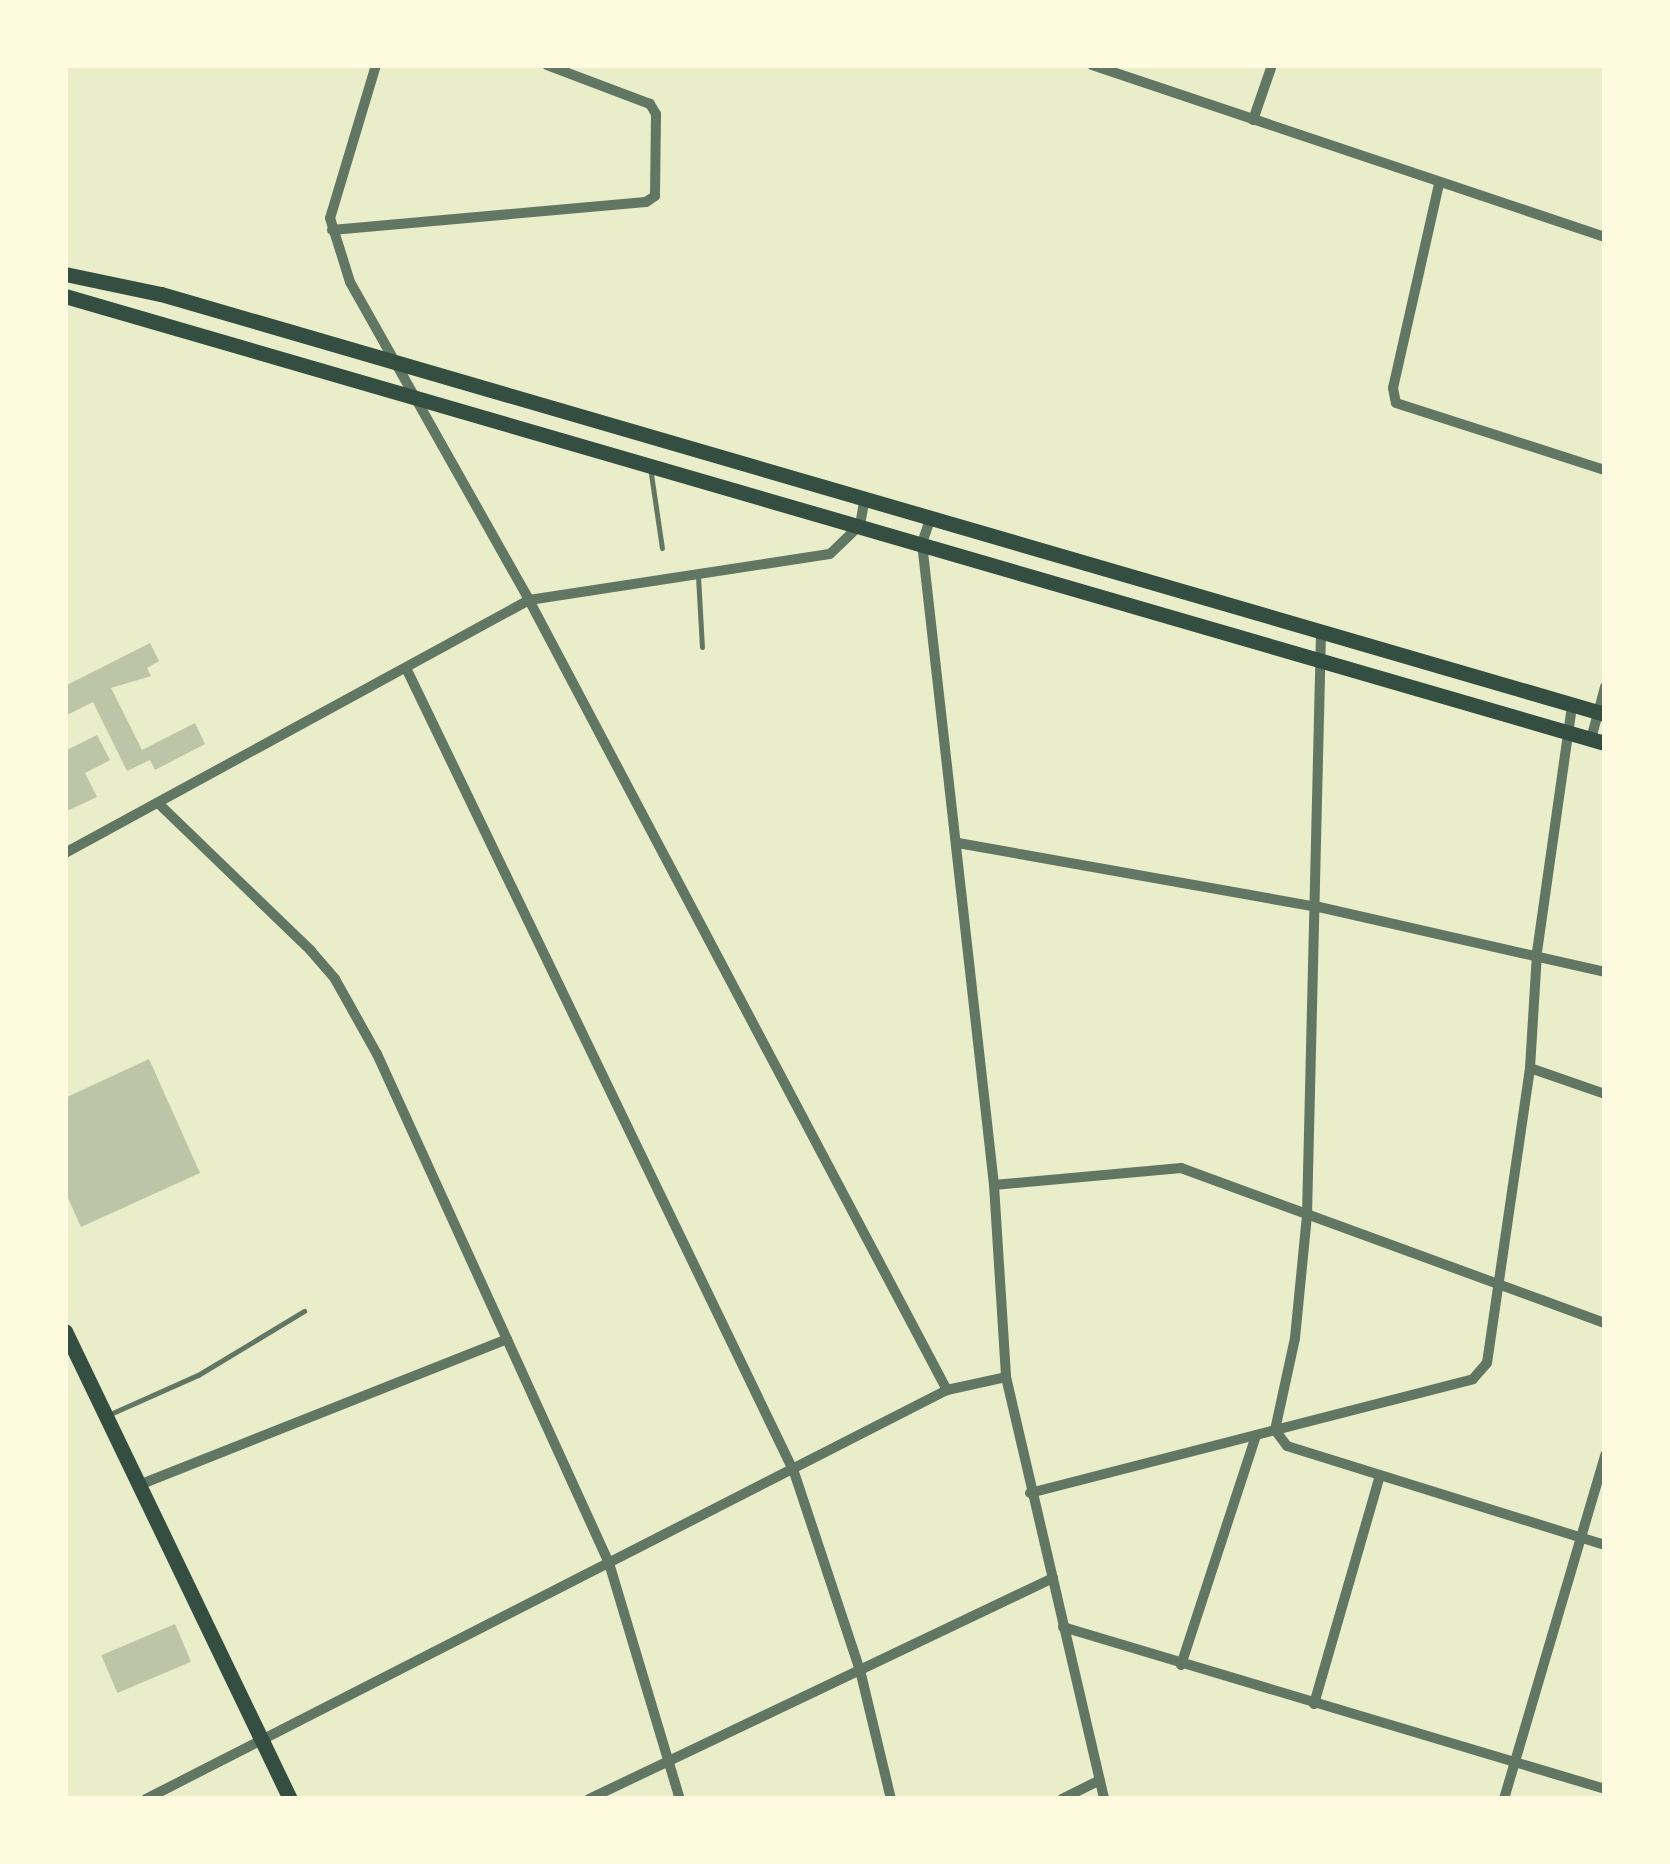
<!DOCTYPE html>
<style>
body{margin:0}
#map{position:relative;width:1670px;height:1864px;overflow:hidden;background:#e9edc9;font-family:Lora,serif}
div>[style]{position:absolute}
.building>*{inset:0;background:#bcc5a7;transform-origin:0 0}
.service>*{height:5px;margin:-2.5px;padding:0 2.5px;transform-origin:2.5px;border-radius:2.5px;background:#617663}
.minor>*{height:10px;margin:-5px;padding:0 5px;transform-origin:5px;border-radius:5px;background:#617663}
.secondary>*{height:15px;margin:-7.5px;padding:0 7.5px;transform-origin:7.5px;border-radius:7.5px;background:#344e41}
span{translate:-50% -50%;white-space:nowrap;text-align:center;line-height:1.15;-webkit-text-stroke:8px #fefae0;paint-order:stroke}
.frame{position:absolute;inset:0;border:68px solid #fefae0;pointer-events:none}
</style>
<div id="map">
<div class="building">
<div style="clip-path:polygon(150px 643px,159px 661px,147px 668px,151px 676px,111px 688px,142px 750px,195px 723px,205px 744px,155px 770px,150px 760px,127px 771px,93px 702px,65px 716px,65px 686px)"></div>
<div style="clip-path:polygon(97px 735px,110px 760px,85px 773px,97px 797px,67px 811px,65px 751px)"></div>
<div style="clip-path:polygon(149px 1059px,200px 1173px,81px 1227px,65px 1191px,65px 1098px)"></div>
<div style="left:175px;top:1624px;width:41px;height:80px;rotate:67deg"></div>
</div>
<div class="service">
<div style="left:650px;top:467px;width:82px;rotate:81.6deg"></div>
<div style="left:698px;top:576px;width:71px;rotate:86.8deg"></div>
<div style="left:108px;top:1415px;width:98px;rotate:-24deg"></div>
<div style="left:198px;top:1375px;width:124px;rotate:-31.1deg"></div>
</div>
<div class="minor">
<div style="left:376px;top:65px;width:160px;rotate:106.7deg"></div>
<div style="left:330px;top:218px;width:67px;rotate:72.6deg"></div>
<div style="left:350px;top:282px;width:365px;rotate:60.6deg"></div>
<div style="left:529px;top:600px;width:894px;rotate:62.12deg"></div>
<div style="left:1092px;top:65px;width:541px;rotate:18.54deg"></div>
<div style="left:1253px;top:120px;width:58px;rotate:-70.9deg"></div>
<div style="left:1439px;top:184px;width:209px;rotate:102.7deg"></div>
<div style="left:1393px;top:388px;width:15px;rotate:79deg"></div>
<div style="left:1396px;top:403px;width:219px;rotate:17.8deg"></div>
<div style="left:332px;top:230px;width:315px;rotate:-5.1deg"></div>
<div style="left:646px;top:202px;width:11px;rotate:-34deg"></div>
<div style="left:655px;top:196px;width:82px;rotate:-89.3deg"></div>
<div style="left:656px;top:114px;width:12px;rotate:-121deg"></div>
<div style="left:650px;top:104px;width:110px;rotate:-159.3deg"></div>
<div style="left:931px;top:517px;width:28px;rotate:109deg"></div>
<div style="left:922px;top:543px;width:646px;rotate:83.6deg"></div>
<div style="left:994px;top:1185px;width:192px;rotate:86.4deg"></div>
<div style="left:1006px;top:1377px;width:433px;rotate:76.9deg"></div>
<div style="left:407px;top:670px;width:890px;rotate:64.24deg"></div>
<div style="left:794px;top:1472px;width:209px;rotate:71.6deg"></div>
<div style="left:860px;top:1670px;width:133px;rotate:76.5deg"></div>
<div style="left:1591px;top:739px;width:54px;rotate:-74.9deg"></div>
<div style="left:158px;top:803px;width:213px;rotate:44deg"></div>
<div style="left:311px;top:951px;width:37px;rotate:49deg"></div>
<div style="left:335px;top:979px;width:86px;rotate:60.8deg"></div>
<div style="left:377px;top:1054px;width:559px;rotate:65.5deg"></div>
<div style="left:609px;top:1563px;width:246px;rotate:73.3deg"></div>
<div style="left:958px;top:843px;width:367px;rotate:10.1deg"></div>
<div style="left:1319px;top:907px;width:293px;rotate:12.8deg"></div>
<div style="left:65px;top:853px;width:528px;rotate:-28.6deg"></div>
<div style="left:529px;top:600px;width:304px;rotate:-8.7deg"></div>
<div style="left:830px;top:554px;width:42px;rotate:-44deg"></div>
<div style="left:860px;top:525px;width:27px;rotate:-80deg"></div>
<div style="left:1530px;top:1068px;width:79px;rotate:19.1deg"></div>
<div style="left:994px;top:1185px;width:188px;rotate:-5.2deg"></div>
<div style="left:1181px;top:1168px;width:451px;rotate:20.1deg"></div>
<div style="left:1275px;top:1430px;width:94px;rotate:-77.7deg"></div>
<div style="left:1295px;top:1338px;width:124px;rotate:-84.4deg"></div>
<div style="left:1307px;top:1215px;width:583px;rotate:-88.62deg"></div>
<div style="left:1275px;top:1430px;width:20px;rotate:53deg"></div>
<div style="left:1287px;top:1446px;width:333px;rotate:17.3deg"></div>
<div style="left:139px;top:1485px;width:396px;rotate:-21.6deg"></div>
<div style="left:1030px;top:1493px;width:457px;rotate:-14.4deg"></div>
<div style="left:1473px;top:1379px;width:21px;rotate:-49deg"></div>
<div style="left:1487px;top:1363px;width:298px;rotate:-81.7deg"></div>
<div style="left:1530px;top:1068px;width:116px;rotate:-86.5deg"></div>
<div style="left:1537px;top:952px;width:249px;rotate:-81.9deg"></div>
<div style="left:1063px;top:1627px;width:566px;rotate:16.64deg"></div>
<div style="left:1181px;top:1665px;width:242px;rotate:-71.9deg"></div>
<div style="left:1314px;top:1704px;width:238px;rotate:-73.9deg"></div>
<div style="left:146px;top:1799px;width:899px;rotate:-27.05deg"></div>
<div style="left:947px;top:1390px;width:60px;rotate:-12.4deg"></div>
<div style="left:589px;top:1799px;width:514px;rotate:-25.47deg"></div>
<div style="left:1062px;top:1799px;width:42px;rotate:-26.6deg"></div>
<div style="left:1504px;top:1799px;width:359px;rotate:-73.6deg"></div>
</div>
<div class="secondary">
<div style="left:65px;top:274px;width:98px;rotate:11.8deg"></div>
<div style="left:161px;top:294px;width:1504px;rotate:16.22deg"></div>
<div style="left:65px;top:296px;width:1604px;rotate:16.19deg"></div>
<div style="left:65px;top:1331px;width:519px;rotate:64.32deg"></div>
</div>
<div class="frame"></div>
</div>
